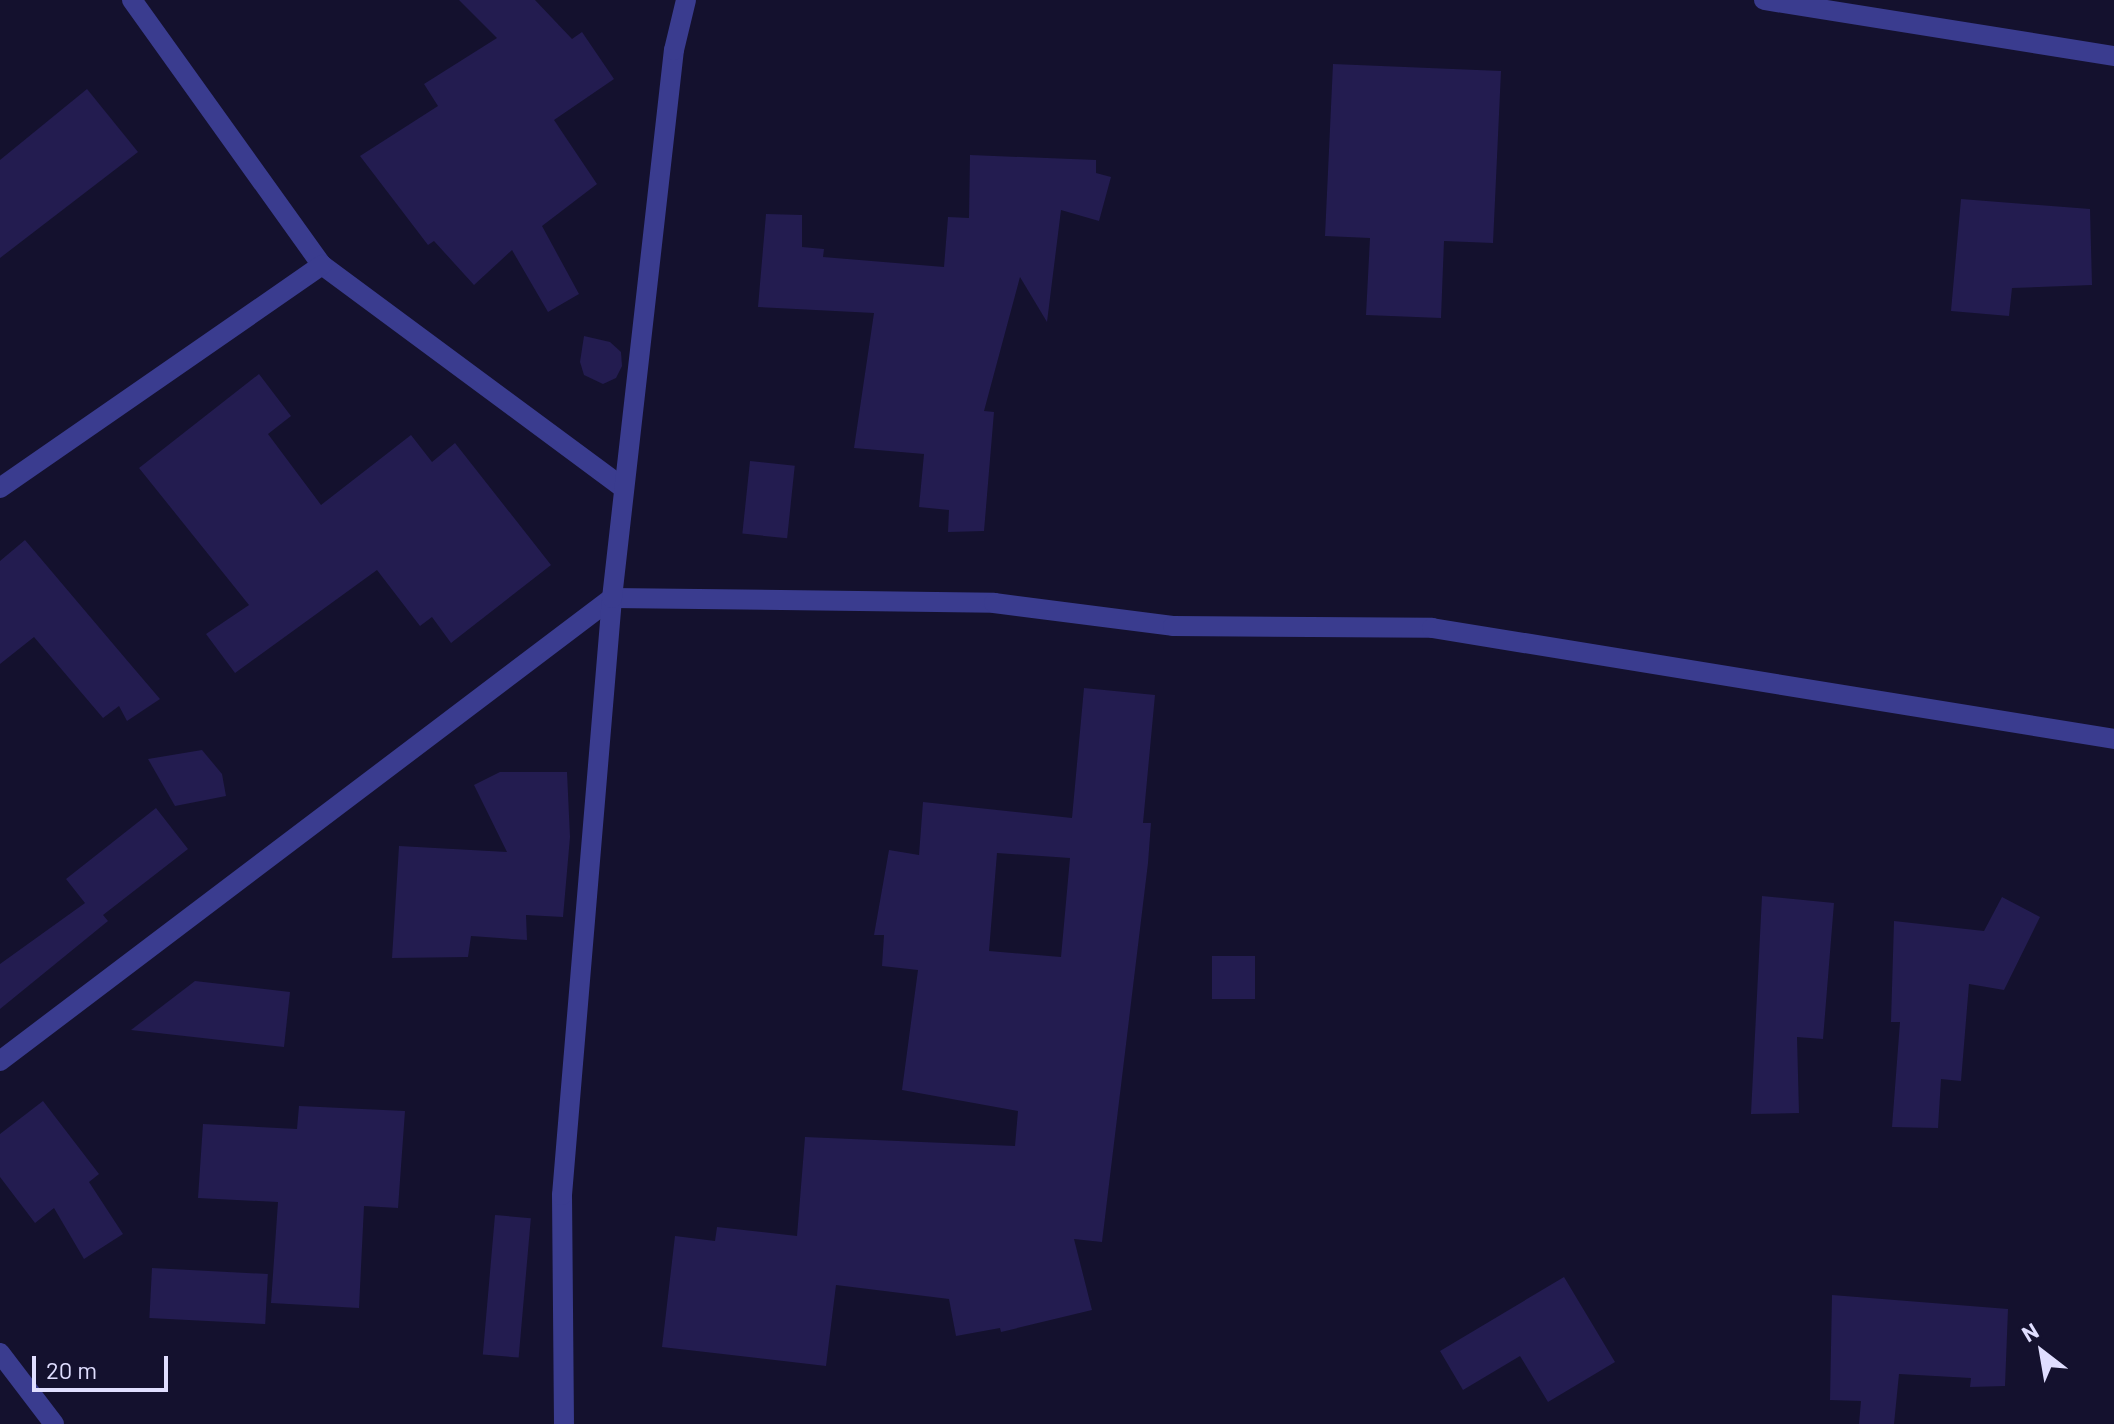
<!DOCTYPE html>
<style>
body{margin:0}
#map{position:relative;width:2114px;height:1424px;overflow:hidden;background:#14112e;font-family:Barlow,sans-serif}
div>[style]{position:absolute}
.building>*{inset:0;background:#231c50;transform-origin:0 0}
.street>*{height:20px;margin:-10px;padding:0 10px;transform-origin:10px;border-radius:10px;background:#3a3c8f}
span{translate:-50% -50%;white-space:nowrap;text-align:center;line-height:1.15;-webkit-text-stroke:7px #14112e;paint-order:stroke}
.north{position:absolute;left:2002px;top:1312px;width:80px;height:80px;-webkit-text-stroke:6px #14112e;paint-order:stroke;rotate:329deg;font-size:22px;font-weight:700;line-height:32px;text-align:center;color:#e0deff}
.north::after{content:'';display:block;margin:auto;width:28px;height:36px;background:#e0deff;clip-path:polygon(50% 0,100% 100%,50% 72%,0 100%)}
.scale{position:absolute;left:32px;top:1356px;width:136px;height:36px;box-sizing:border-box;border:4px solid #e0deff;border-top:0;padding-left:10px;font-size:24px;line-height:28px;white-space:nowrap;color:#e0deff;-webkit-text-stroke:6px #14112e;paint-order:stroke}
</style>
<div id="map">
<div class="building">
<div style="clip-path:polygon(459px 0,535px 0,572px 39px,582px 32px,614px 79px,554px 120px,597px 184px,542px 226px,579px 294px,548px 312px,512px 250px,474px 285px,434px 241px,428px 245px,360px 156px,438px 106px,424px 84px,497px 38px)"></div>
<div style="clip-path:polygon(1333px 64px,1501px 71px,1493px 243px,1444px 241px,1441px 318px,1366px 315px,1370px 238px,1325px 236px)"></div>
<div style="clip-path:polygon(87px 89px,138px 152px,0 258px,0 160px)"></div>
<div style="clip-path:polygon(970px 155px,1096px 160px,1096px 173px,1111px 177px,1099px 221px,1061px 210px,1047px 322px,1020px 277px,984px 411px,994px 412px,984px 531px,948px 532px,949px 510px,919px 507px,924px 454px,854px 448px,874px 313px,758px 307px,766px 214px,802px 215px,802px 247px,824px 249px,823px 257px,944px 267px,948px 217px,969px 218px)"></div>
<div style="clip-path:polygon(1961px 199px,2090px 209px,2092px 285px,2012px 288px,2009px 316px,1951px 311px)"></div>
<div style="clip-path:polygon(584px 336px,610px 342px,621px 352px,622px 366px,616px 378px,603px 384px,584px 375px,580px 362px)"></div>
<div style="clip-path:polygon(259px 374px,291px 416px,268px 434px,321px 505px,411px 435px,432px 462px,455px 443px,551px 565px,451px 643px,432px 617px,420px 626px,377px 570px,235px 673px,206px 634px,249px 605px,139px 468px)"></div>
<div style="left:750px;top:461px;width:45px;height:73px;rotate:6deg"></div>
<div style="clip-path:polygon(25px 540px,125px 658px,160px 699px,127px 721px,119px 706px,103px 718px,34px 637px,0 664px,0 561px)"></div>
<div style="clip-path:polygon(evenodd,1084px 688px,1155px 695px,1143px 823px,1151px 823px,1148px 863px,1102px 1242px,1074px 1239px,1092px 1310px,1001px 1332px,1000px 1328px,956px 1336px,949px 1299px,836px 1285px,826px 1366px,662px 1347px,675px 1236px,715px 1241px,717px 1227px,797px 1236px,805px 1137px,1015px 1146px,1018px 1111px,902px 1090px,918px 970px,882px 966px,884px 935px,874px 935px,889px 850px,919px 855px,923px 802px,1072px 818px,1084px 688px,997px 853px,1070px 858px,1061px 957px,989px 951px,997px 853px)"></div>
<div style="clip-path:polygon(202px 750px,222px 774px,226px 796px,175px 806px,148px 759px)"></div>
<div style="clip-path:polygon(500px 772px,567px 772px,570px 837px,563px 917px,526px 915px,527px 940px,471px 936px,468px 957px,392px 958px,399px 846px,507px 852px,474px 785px)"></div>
<div style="clip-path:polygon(156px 808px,188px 849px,103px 915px,108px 921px,0 1009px,0 964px,85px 903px,66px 879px)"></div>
<div style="clip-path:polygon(1762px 896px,1834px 903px,1823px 1039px,1797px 1037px,1799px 1113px,1751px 1114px)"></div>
<div style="clip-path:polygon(2002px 897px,2040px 917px,2004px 990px,1969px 984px,1961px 1081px,1941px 1079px,1938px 1128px,1892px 1127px,1900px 1022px,1891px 1022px,1894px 921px,1984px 931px)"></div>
<div style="left:1212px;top:956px;width:43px;height:43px"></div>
<div style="clip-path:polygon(195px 981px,290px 992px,284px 1047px,131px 1030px)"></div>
<div style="clip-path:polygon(43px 1101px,99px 1174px,89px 1182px,123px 1234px,84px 1259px,54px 1208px,35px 1223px,0 1177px,0 1134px)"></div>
<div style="clip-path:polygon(299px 1106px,405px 1111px,398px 1208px,364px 1206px,359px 1308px,271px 1303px,278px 1202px,198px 1198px,203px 1124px,297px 1129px)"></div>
<div style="left:495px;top:1215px;width:36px;height:140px;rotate:5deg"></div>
<div style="left:152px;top:1268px;width:116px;height:50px;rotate:3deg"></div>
<div style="clip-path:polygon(1564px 1277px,1615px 1362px,1548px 1402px,1520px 1356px,1463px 1390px,1440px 1351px)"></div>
<div style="clip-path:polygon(1832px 1295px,2008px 1309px,2005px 1386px,1970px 1387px,1971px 1378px,1899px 1374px,1894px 1424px,1859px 1424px,1861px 1401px,1830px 1400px)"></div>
</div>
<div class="street">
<div style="left:132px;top:0;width:326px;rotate:54.4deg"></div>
<div style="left:322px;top:265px;width:373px;rotate:36.5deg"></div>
<div style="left:1764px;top:0;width:354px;rotate:9.1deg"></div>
<div style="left:0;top:488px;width:392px;rotate:-34.7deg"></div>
<div style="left:0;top:1061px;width:767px;rotate:-37.11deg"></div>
<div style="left:612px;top:598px;width:382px;rotate:0.7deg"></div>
<div style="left:994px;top:603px;width:180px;rotate:7.3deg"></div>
<div style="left:1173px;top:626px;width:259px;rotate:0.4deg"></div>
<div style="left:1432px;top:628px;width:691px;rotate:9.24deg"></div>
<div style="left:0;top:1353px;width:89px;rotate:52.7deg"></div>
<div style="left:564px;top:1424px;width:229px;rotate:-90.5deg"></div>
<div style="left:562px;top:1195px;width:599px;rotate:-85.21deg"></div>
<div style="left:612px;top:598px;width:551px;rotate:-83.55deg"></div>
<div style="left:674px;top:50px;width:51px;rotate:-76.5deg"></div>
</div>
<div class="north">N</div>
<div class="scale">20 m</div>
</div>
